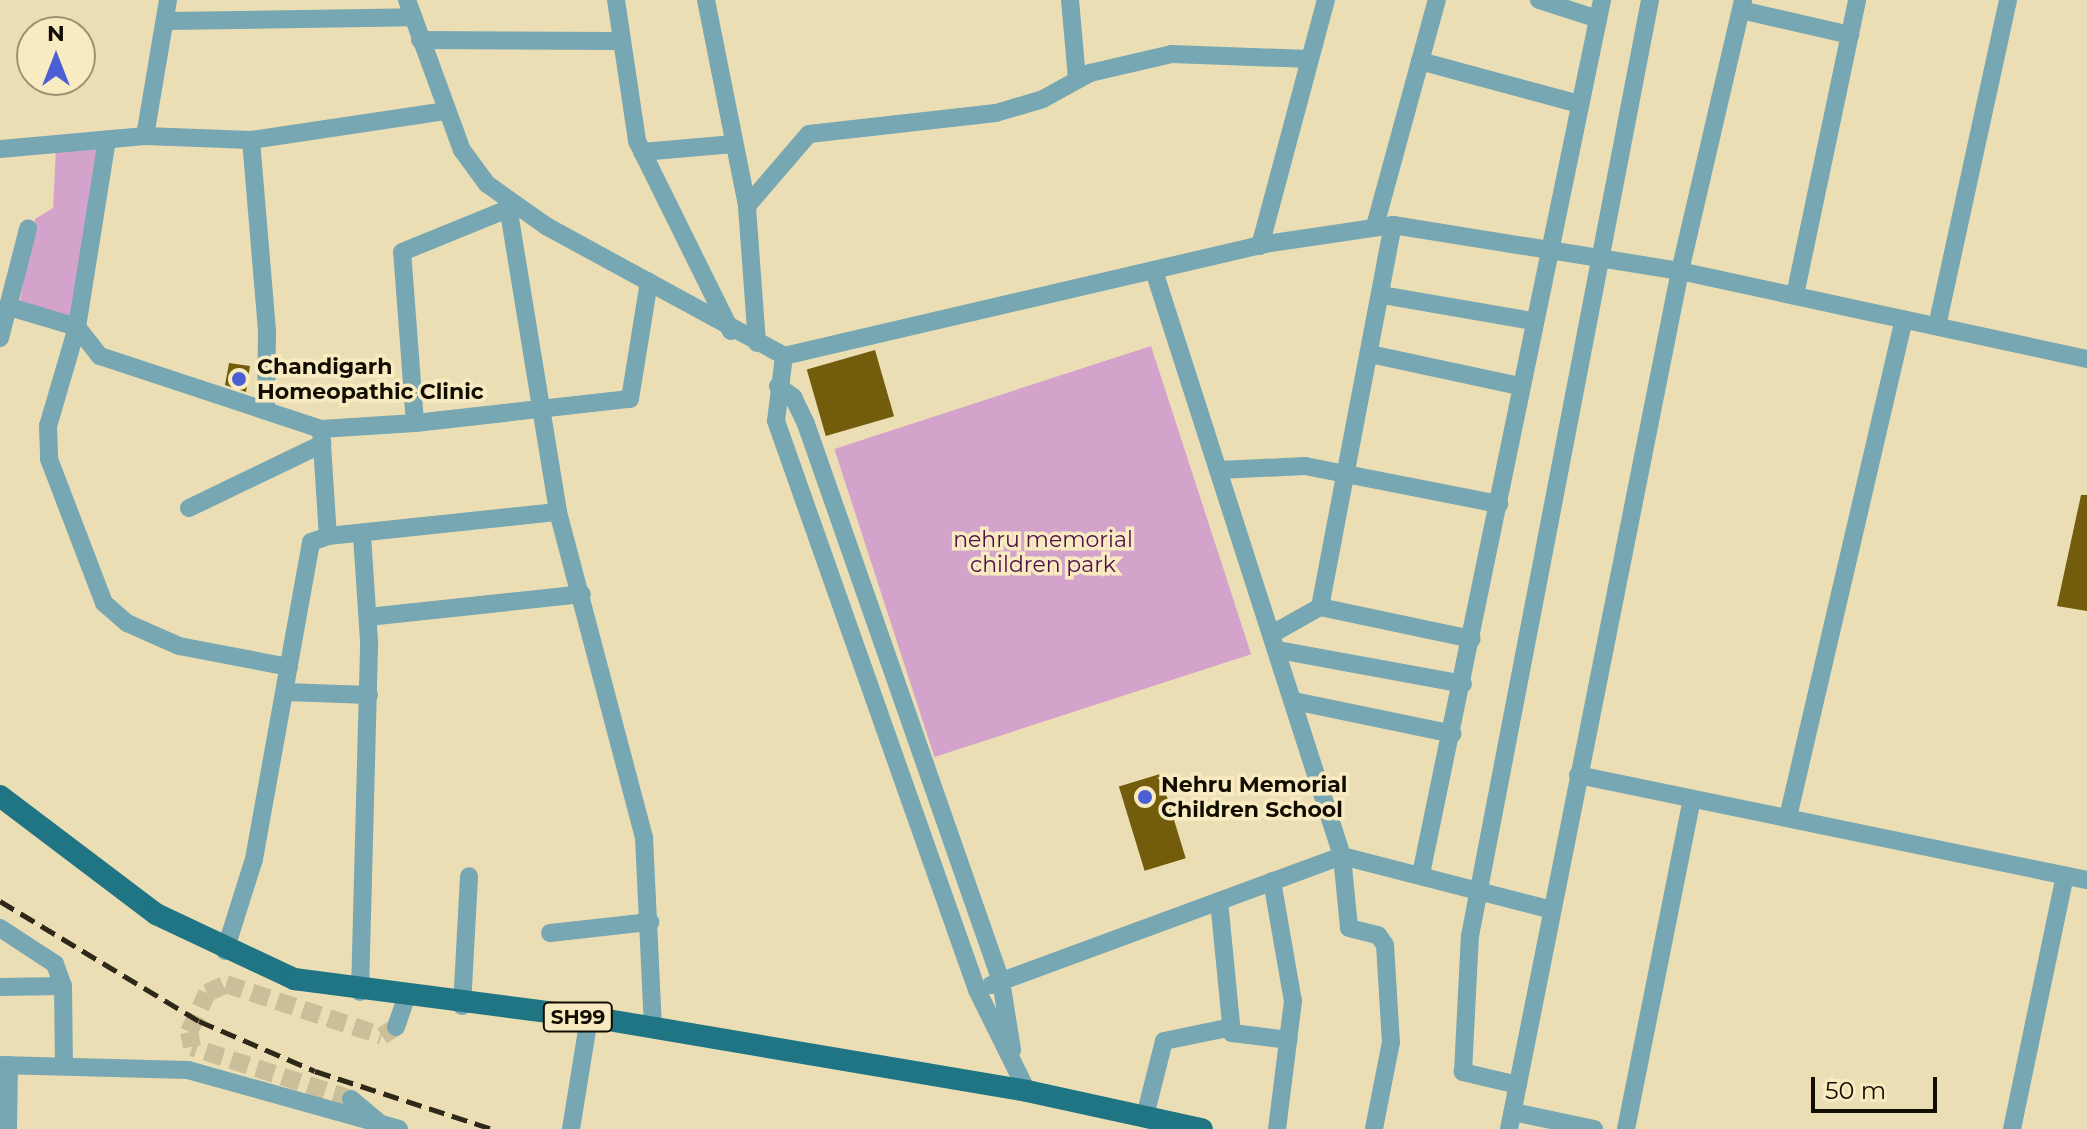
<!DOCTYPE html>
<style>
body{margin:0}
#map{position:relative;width:2087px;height:1129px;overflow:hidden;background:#ecdeb4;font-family:Montserrat,sans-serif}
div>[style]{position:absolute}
.green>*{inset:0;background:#d4a3cc;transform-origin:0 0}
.building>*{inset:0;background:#735d0c;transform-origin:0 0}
.minor-tunnel>*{height:18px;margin-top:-9px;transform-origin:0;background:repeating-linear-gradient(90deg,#cbbf99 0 18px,transparent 0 27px)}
.minor>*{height:18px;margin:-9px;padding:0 9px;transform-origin:9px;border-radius:9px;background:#77a7b2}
.major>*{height:22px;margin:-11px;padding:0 11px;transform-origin:11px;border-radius:11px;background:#1f7584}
.rail>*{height:5px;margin-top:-2.5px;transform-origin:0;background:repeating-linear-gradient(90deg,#2e2818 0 16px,transparent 0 24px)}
.dots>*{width:22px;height:22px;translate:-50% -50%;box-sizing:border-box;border:4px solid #f9ebc1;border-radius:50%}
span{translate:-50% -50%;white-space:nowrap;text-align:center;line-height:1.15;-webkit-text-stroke:7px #f9ebc1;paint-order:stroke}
.shield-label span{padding:2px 6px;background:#f9ebc1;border:2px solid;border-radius:6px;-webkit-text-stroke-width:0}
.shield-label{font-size:20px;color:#120d01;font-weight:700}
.poi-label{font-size:22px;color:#120d01;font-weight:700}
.left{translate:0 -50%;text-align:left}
.park-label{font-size:22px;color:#510f4a}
.north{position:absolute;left:16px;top:16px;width:80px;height:80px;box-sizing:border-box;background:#f9ebc1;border:2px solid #9d9274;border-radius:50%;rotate:0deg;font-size:22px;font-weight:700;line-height:32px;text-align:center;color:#120d01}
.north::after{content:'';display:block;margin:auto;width:28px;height:36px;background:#4c5ed3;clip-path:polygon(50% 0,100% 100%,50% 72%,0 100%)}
.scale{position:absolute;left:1811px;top:1077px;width:126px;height:36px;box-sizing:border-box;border:4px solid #120d01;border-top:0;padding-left:10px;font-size:24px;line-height:28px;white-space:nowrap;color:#120d01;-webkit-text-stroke:6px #f9ebc1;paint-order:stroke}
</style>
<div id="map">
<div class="green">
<div style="clip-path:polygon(103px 144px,70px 319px,19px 306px,35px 219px,53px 208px,56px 148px)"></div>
<div style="left:1151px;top:346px;width:324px;height:333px;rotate:72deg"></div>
</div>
<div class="building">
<div style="left:875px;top:350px;width:69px;height:71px;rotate:74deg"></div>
<div style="clip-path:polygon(229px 363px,250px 366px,246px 392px,225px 385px)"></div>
<div style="clip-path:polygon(2081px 495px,2087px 495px,2087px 611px,2057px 606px)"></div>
<div style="left:1160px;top:774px;width:88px;height:43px;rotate:73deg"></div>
</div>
<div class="minor-tunnel">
<div style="left:351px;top:1099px;width:167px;rotate:-161.9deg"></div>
<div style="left:192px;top:1047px;width:15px;rotate:-101deg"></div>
<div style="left:189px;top:1032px;width:43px;rotate:-65.2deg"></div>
<div style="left:207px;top:993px;width:21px;rotate:-25deg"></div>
<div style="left:226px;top:984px;width:164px;rotate:18.4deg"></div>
<div style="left:382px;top:1036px;width:17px;rotate:-33deg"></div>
</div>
<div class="minor">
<div style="left:407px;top:0;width:160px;rotate:69.9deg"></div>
<div style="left:462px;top:150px;width:42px;rotate:53.7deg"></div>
<div style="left:487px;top:184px;width:72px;rotate:35.4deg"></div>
<div style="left:546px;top:226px;width:271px;rotate:28.6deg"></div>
<div style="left:784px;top:356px;width:494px;rotate:-13.1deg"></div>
<div style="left:1265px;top:244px;width:129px;rotate:-8.4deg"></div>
<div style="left:1393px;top:225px;width:291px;rotate:9.1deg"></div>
<div style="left:1680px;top:271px;width:416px;rotate:12.2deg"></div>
<div style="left:616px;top:0;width:143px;rotate:81.5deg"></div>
<div style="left:637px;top:141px;width:212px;rotate:63.7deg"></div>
<div style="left:706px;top:0;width:210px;rotate:78.7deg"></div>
<div style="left:1070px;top:0;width:78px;rotate:84.9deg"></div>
<div style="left:1539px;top:0;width:62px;rotate:17.9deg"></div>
<div style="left:1741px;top:10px;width:112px;rotate:12.9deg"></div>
<div style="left:169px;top:21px;width:244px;rotate:-0.9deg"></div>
<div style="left:420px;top:40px;width:197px;rotate:0.3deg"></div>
<div style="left:1420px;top:61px;width:165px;rotate:15.1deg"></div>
<div style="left:145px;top:136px;width:106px;rotate:2.2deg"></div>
<div style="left:251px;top:140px;width:192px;rotate:85.2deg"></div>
<div style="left:267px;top:331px;width:79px;rotate:90.7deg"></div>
<div style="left:251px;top:140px;width:196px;rotate:-8.5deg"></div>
<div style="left:0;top:149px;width:146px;rotate:-5.1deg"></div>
<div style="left:145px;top:136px;width:138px;rotate:-80.4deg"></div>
<div style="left:642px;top:152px;width:92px;rotate:-5deg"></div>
<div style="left:507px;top:200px;width:316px;rotate:80.7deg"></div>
<div style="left:558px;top:512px;width:336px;rotate:75.2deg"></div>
<div style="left:644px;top:837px;width:191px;rotate:87.3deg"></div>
<div style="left:1375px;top:226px;width:234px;rotate:-74.7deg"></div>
<div style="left:1260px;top:246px;width:255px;rotate:-75deg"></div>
<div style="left:1154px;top:271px;width:614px;rotate:72.18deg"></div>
<div style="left:1342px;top:856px;width:217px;rotate:14.4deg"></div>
<div style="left:1382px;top:295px;width:152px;rotate:9.8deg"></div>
<div style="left:1795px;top:295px;width:301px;rotate:-78.1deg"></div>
<div style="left:13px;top:308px;width:67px;rotate:16.5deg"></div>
<div style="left:77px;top:327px;width:190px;rotate:-80.9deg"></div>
<div style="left:1937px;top:326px;width:334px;rotate:-77.7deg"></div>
<div style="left:77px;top:327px;width:37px;rotate:52deg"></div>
<div style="left:100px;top:356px;width:233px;rotate:18.3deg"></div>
<div style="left:321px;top:429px;width:94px;rotate:-3.7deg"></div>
<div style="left:415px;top:423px;width:216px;rotate:-6.4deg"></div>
<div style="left:630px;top:399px;width:119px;rotate:-80.8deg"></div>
<div style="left:77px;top:327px;width:103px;rotate:106.3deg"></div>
<div style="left:48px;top:426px;width:33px;rotate:88deg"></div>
<div style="left:49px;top:459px;width:154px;rotate:69.1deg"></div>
<div style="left:104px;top:603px;width:30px;rotate:41deg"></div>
<div style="left:127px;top:623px;width:57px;rotate:23.9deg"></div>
<div style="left:179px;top:646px;width:112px;rotate:10.8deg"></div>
<div style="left:0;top:338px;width:113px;rotate:-75.6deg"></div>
<div style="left:757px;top:343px;width:137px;rotate:-94.2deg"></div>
<div style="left:747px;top:206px;width:95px;rotate:-49.3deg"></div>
<div style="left:809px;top:134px;width:188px;rotate:-6.4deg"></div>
<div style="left:996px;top:113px;width:49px;rotate:-16.6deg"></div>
<div style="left:1043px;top:99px;width:54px;rotate:-29deg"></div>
<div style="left:1090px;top:73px;width:84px;rotate:-13deg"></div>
<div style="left:1172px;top:54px;width:137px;rotate:2.1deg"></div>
<div style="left:1370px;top:354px;width:152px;rotate:12.1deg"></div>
<div style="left:784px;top:356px;width:65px;rotate:97deg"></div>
<div style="left:776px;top:421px;width:603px;rotate:70.54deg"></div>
<div style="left:977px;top:990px;width:113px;rotate:63.7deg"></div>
<div style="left:778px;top:386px;width:19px;rotate:36deg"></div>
<div style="left:793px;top:397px;width:30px;rotate:64deg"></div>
<div style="left:806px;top:424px;width:590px;rotate:70.71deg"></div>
<div style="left:1001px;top:981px;width:70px;rotate:80.9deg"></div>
<div style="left:415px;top:423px;width:171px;rotate:-94.3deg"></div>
<div style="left:402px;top:252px;width:114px;rotate:-22.1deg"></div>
<div style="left:321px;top:429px;width:107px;rotate:86.3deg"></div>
<div style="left:328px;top:536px;width:231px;rotate:-6deg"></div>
<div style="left:1218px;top:470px;width:87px;rotate:-2.6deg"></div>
<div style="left:1305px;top:466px;width:198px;rotate:11.1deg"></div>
<div style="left:189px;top:508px;width:148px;rotate:-25.7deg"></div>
<div style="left:1320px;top:607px;width:155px;rotate:11.9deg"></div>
<div style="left:368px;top:617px;width:215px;rotate:-6.1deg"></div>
<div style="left:1272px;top:634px;width:55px;rotate:-29.4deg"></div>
<div style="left:1320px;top:607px;width:389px;rotate:-79.2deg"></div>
<div style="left:1278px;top:650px;width:188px;rotate:10.4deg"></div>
<div style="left:285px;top:692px;width:84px;rotate:2deg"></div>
<div style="left:1294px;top:701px;width:162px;rotate:11.7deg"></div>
<div style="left:1578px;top:775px;width:520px;rotate:11.66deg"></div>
<div style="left:1788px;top:817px;width:511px;rotate:-76.89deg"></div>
<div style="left:1421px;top:874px;width:893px;rotate:-78.3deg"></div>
<div style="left:1272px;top:881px;width:122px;rotate:80.1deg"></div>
<div style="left:1293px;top:1001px;width:129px;rotate:97.1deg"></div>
<div style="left:1219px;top:901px;width:133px;rotate:84.4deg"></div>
<div style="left:1232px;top:1033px;width:57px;rotate:7deg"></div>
<div style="left:0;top:928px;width:66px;rotate:33.2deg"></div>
<div style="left:55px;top:964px;width:23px;rotate:70deg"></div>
<div style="left:550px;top:933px;width:101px;rotate:-6.3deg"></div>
<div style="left:225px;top:951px;width:96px;rotate:-72.5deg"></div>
<div style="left:254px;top:859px;width:322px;rotate:-79.8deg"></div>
<div style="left:311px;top:542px;width:18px;rotate:-19deg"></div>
<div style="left:991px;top:985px;width:374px;rotate:-20.2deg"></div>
<div style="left:1342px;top:856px;width:72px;rotate:84.4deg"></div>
<div style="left:1349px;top:928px;width:30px;rotate:14deg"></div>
<div style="left:1378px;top:935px;width:12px;rotate:55deg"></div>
<div style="left:1385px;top:945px;width:97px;rotate:86.5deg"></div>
<div style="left:1391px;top:1042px;width:89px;rotate:101.1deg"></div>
<div style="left:0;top:987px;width:63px;rotate:-0.9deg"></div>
<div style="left:63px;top:986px;width:78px;rotate:89.3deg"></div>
<div style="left:360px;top:992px;width:351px;rotate:-88.5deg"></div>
<div style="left:369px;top:641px;width:105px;rotate:-93.8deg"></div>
<div style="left:462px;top:1006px;width:130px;rotate:-86.9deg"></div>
<div style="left:396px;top:1027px;width:31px;rotate:-71deg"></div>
<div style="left:0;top:1065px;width:188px;rotate:1.5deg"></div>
<div style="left:188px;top:1070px;width:219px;rotate:15.6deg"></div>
<div style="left:1518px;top:1085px;width:57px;rotate:-166.7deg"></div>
<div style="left:1463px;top:1072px;width:136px;rotate:-87.1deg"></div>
<div style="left:1470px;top:936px;width:953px;rotate:-79.11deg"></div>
<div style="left:351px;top:1099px;width:38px;rotate:40deg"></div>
<div style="left:1513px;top:1112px;width:83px;rotate:11.9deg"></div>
<div style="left:1145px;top:1116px;width:77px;rotate:-75.8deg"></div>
<div style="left:1164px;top:1041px;width:69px;rotate:-11.6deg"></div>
<div style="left:8px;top:1129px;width:64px;rotate:-89.1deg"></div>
<div style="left:571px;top:1129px;width:112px;rotate:-80.8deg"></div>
<div style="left:1509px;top:1129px;width:875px;rotate:-78.73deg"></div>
<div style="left:1680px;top:271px;width:278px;rotate:-76.9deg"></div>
<div style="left:1626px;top:1129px;width:337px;rotate:-78.7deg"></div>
<div style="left:2012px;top:1129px;width:259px;rotate:-78.2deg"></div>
</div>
<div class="major">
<div style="left:0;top:796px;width:196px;rotate:37.1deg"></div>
<div style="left:156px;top:914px;width:153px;rotate:25.2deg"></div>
<div style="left:294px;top:979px;width:311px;rotate:7.4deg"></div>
<div style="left:602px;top:1019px;width:431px;rotate:9.6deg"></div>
<div style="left:1027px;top:1091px;width:179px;rotate:12.3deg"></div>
</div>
<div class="rail">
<div style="left:0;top:901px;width:232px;rotate:31.1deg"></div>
<div style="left:199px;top:1021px;width:126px;rotate:23.3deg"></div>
<div style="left:315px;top:1071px;width:186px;rotate:18.1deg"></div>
</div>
<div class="dots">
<div style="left:239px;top:379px;background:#4c5ed3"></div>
<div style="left:1145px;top:797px;background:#4c5ed3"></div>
</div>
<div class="shield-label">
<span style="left:578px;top:1017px">SH99</span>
</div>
<div class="poi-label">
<span class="left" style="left:257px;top:379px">Chandigarh<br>Homeopathic Clinic</span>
<span class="left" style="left:1161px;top:797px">Nehru Memorial<br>Children School</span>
</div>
<div class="park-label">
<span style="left:1043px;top:552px">nehru memorial<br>children park</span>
</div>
<div class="north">N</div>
<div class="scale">50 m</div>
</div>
